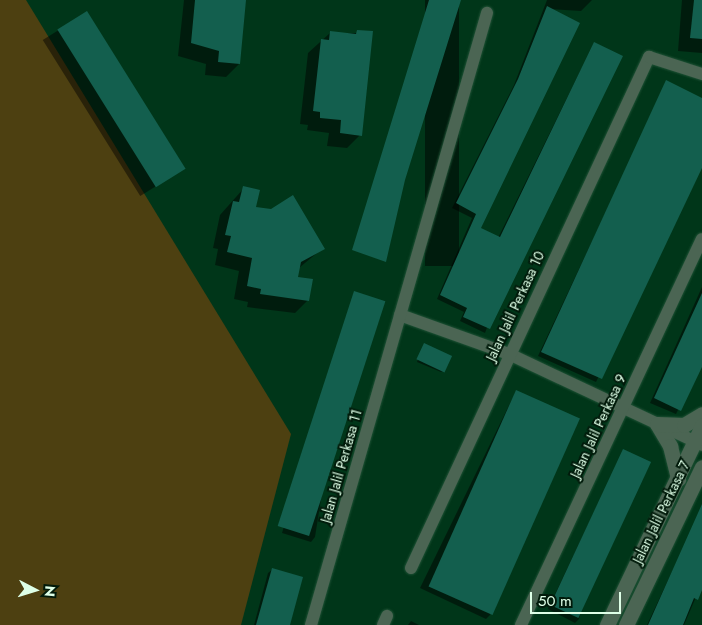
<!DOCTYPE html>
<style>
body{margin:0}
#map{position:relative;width:702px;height:625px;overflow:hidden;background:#003619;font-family:Jost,sans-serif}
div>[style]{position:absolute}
.green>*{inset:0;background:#4d4011}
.shadow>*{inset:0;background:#0007;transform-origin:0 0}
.building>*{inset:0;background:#135f4e;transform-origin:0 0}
.roads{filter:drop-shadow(0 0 1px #1f5236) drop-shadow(0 0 1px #1f5236)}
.minor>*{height:12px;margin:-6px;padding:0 6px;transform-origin:6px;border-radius:6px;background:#4b6553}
.tertiary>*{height:15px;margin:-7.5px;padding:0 7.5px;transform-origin:7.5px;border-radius:7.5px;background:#4b6553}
span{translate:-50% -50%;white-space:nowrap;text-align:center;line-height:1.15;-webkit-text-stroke:4px #011a0a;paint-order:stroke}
.street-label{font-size:14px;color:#deffe7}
.north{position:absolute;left:10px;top:565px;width:50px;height:50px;-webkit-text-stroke:4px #011a0a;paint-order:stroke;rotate:95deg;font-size:14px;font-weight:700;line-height:20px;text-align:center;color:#deffe7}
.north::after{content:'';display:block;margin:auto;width:18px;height:22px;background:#deffe7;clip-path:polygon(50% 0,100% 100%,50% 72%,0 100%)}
.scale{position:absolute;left:530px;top:592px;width:91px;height:22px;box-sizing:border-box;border:2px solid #deffe7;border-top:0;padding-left:6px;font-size:15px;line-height:18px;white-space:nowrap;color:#deffe7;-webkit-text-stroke:4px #011a0a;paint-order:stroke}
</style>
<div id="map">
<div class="green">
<div style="clip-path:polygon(0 0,26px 0,291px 434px,241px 625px,0 625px)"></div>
</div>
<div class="shadow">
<div style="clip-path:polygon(184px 0,245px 0,239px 64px,226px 77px,205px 75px,206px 64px,178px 56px)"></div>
<div style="left:425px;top:0;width:34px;height:266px"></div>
<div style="clip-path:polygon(547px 0,592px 0,581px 11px,549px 9px,479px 229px,498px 238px,594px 43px,485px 333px,460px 321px,464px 312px,437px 299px,472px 218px,452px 208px,514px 85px)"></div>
<div style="clip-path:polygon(682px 0,702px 0,702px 53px,678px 51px)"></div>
<div style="left:86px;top:13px;width:184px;height:51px;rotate:58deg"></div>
<div style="clip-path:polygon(330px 33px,372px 33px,360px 135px,347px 148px,327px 146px,329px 133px,307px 130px,308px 125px,300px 124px,308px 53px)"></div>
<div style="clip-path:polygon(667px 82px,702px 99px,702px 165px,596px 382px,538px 356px)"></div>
<div style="clip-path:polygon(244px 188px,255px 208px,323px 248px,299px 268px,297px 278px,308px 300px,295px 313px,247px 307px,248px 302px,234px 299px,239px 271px,215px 265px,218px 249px,213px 248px,220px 215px)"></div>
<div style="clip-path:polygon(702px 287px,702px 362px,676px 414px,650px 403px)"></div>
<div style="clip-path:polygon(354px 293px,315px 537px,311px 542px,282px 533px)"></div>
<div style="clip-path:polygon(423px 347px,443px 371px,441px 372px,417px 362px)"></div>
<div style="clip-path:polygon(516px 391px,490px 615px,486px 619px,420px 588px)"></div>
<div style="clip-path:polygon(623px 451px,579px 619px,575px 623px,548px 609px)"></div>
<div style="clip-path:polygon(702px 508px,702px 583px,684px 625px,647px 625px)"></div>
<div style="clip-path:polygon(273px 569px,288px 625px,254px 625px,268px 573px)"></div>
<div style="clip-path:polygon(411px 621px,419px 625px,408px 625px)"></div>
</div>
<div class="building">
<div style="clip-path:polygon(195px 0,246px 0,240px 64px,218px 62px,219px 51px,191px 43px)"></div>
<div style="clip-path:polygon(429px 0,461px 0,405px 180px,386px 262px,352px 250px)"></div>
<div style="clip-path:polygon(694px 0,702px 0,702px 39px,690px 38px)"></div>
<div style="clip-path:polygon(547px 6px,580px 23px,481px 228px,500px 237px,594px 42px,623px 56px,490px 329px,463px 317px,467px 308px,440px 295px,476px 214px,456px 203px,518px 79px)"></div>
<div style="left:87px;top:11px;width:186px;height:35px;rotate:58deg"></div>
<div style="clip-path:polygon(357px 30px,373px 31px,362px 136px,340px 133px,341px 120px,320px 118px,320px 112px,313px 111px,321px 39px,329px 40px,330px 31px,356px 34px)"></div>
<div style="clip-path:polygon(666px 80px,702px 98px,702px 168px,602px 379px,541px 352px)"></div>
<div style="clip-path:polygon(243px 186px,260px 190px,256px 207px,271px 209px,293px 195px,325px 249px,301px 262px,298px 277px,313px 279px,309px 301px,260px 294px,261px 289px,247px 286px,252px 258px,227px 252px,231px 236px,225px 235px,233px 201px,239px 202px)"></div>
<div style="left:354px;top:291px;width:33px;height:247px;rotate:18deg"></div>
<div style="clip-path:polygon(702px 293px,702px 367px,681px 411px,654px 398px)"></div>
<div style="left:424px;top:343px;width:31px;height:18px;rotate:25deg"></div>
<div style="left:516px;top:390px;width:70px;height:215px;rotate:24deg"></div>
<div style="left:623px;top:449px;width:31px;height:172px;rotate:25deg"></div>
<div style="clip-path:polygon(702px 504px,702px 590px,698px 600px,694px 598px,683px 625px,648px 625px)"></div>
<div style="clip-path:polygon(272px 568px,303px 577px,290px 625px,256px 625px)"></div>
</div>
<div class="roads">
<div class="minor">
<div style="left:400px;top:315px;width:116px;rotate:19.7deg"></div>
<div style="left:509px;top:354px;width:213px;rotate:25.2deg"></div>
<div style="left:411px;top:568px;width:564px;rotate:-65.03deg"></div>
<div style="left:649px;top:57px;width:56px;rotate:17.8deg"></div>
<div style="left:311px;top:625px;width:637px;rotate:-73.96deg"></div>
<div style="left:383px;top:625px;width:10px;rotate:-66deg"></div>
<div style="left:521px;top:625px;width:426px;rotate:-64.9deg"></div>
</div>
<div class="tertiary">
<div style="left:657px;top:424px;width:26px;rotate:59deg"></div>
<div style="left:670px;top:446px;width:34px;rotate:76deg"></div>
<div style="left:657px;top:424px;width:27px;rotate:2deg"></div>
<div style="left:684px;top:425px;width:21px;rotate:-31deg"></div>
<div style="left:607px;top:625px;width:221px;rotate:-64.5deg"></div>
<div style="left:626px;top:625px;width:175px;rotate:-64.3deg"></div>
</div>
</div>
<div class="street-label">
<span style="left:515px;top:306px;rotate:-65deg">Jalan Jalil Perkasa 10</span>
<span style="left:598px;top:426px;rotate:-65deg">Jalan Jalil Perkasa 9</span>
<span style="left:341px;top:466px;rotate:-74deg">Jalan Jalil Perkasa 11</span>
<span style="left:661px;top:512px;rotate:-64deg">Jalan Jalil Perkasa 7</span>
</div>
<div class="north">N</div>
<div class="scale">50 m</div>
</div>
